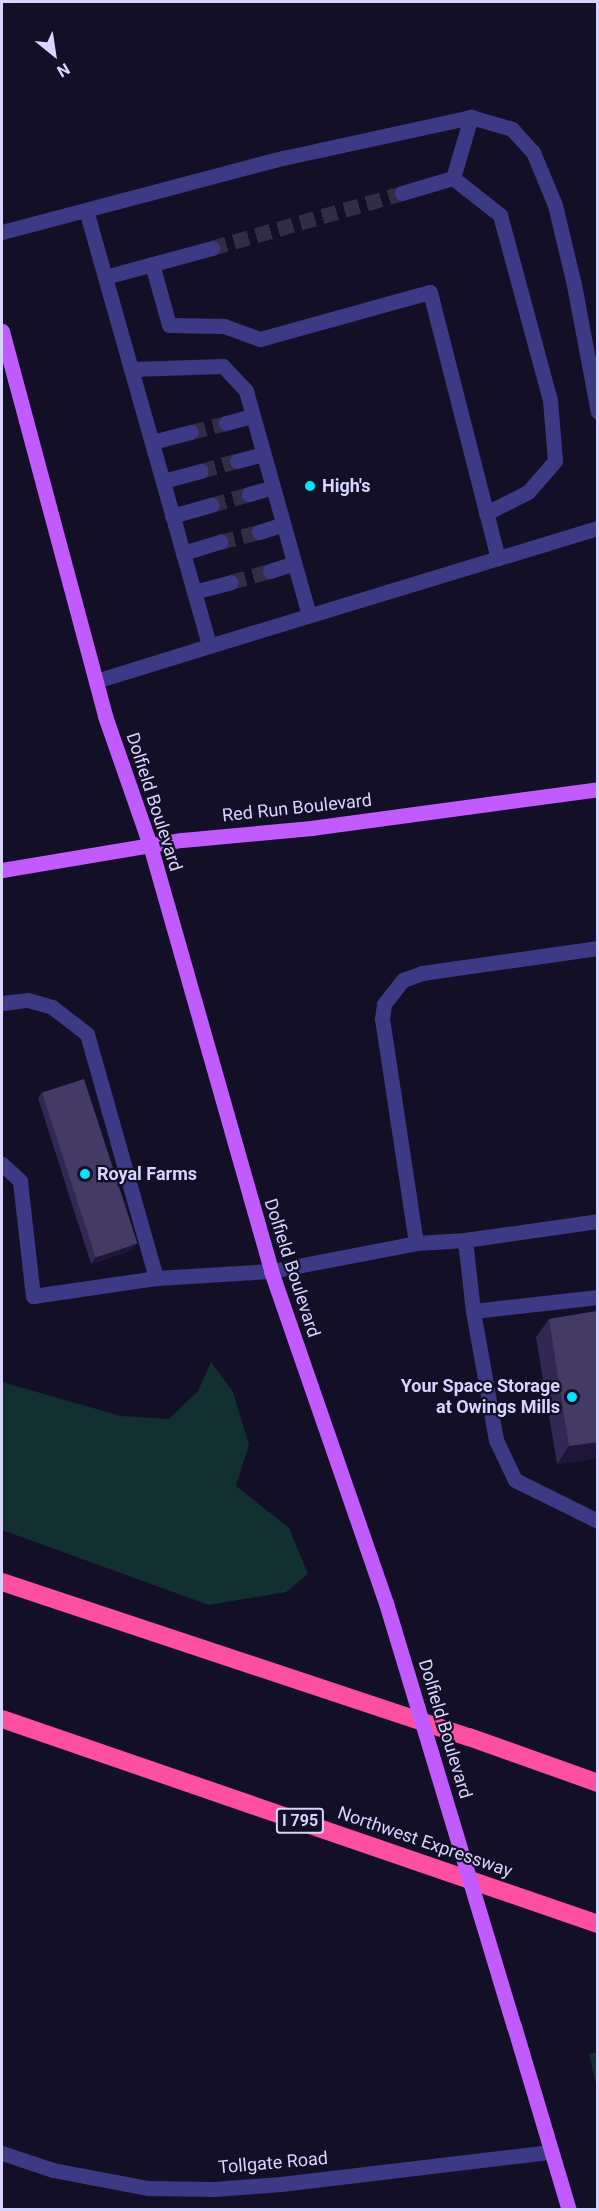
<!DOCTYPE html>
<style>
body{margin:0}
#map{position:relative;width:599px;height:2211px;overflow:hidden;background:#130f26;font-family:Roboto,sans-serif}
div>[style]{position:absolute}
.green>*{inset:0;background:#12302f}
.minor-tunnel>*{height:15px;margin-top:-7.5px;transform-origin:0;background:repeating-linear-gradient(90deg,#312d47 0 15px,transparent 0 23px)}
.minor>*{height:15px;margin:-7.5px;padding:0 7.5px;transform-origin:7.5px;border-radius:7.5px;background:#3d3a85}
.major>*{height:15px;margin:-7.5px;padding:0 7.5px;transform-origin:7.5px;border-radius:7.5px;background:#c25bff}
.highway>*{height:18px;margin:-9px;padding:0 9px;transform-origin:9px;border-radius:9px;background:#ff4fa3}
.major-bridge>*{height:15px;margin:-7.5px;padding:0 7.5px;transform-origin:7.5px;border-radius:7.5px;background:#c25bff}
.wall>*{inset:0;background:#312854}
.shaded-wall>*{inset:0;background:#1d163a}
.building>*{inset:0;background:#433a66;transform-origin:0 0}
.dots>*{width:16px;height:16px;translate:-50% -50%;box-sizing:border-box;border:3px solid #130f26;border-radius:50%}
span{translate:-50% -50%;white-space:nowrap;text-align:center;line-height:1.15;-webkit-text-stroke:4.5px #130f26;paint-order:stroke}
.shield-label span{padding:2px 4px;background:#130f26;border:2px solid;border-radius:4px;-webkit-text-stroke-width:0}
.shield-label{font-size:16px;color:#d9d4ff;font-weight:700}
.poi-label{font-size:18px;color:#d9d4ff;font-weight:700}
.left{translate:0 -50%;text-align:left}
.right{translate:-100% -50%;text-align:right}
.street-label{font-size:18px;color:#d9d4ff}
.frame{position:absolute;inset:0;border:3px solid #d9d4ff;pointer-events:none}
.north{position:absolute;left:24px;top:24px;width:60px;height:60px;-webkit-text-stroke:4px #130f26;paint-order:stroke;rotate:150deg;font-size:16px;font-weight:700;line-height:24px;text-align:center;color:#d9d4ff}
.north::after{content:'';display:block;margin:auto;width:21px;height:27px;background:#d9d4ff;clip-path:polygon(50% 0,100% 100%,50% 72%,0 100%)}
</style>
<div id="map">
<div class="green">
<div style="clip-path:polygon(211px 1362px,233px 1392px,249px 1445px,236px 1486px,289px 1528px,308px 1574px,286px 1592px,209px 1605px,2px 1530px,2px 1382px,121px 1416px,169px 1419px,198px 1391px)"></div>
<div style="clip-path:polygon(589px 2053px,597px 2053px,597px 2089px)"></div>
</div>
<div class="minor-tunnel">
<div style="left:212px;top:248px;width:198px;rotate:-16.1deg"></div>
<div style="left:191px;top:432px;width:36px;rotate:-14deg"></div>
<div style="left:201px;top:471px;width:37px;rotate:-16deg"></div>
<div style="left:211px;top:505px;width:40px;rotate:-16deg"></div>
<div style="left:220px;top:542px;width:40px;rotate:-14.4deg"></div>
<div style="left:231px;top:582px;width:41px;rotate:-15.8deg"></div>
</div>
<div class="minor">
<div style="left:453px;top:178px;width:60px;rotate:38.2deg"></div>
<div style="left:500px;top:215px;width:192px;rotate:74.9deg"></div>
<div style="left:550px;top:400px;width:61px;rotate:85.3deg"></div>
<div style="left:555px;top:461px;width:41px;rotate:131.1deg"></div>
<div style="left:528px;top:492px;width:47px;rotate:153.4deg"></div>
<div style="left:453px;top:178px;width:64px;rotate:-73.6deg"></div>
<div style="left:402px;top:193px;width:53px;rotate:-16.4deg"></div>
<div style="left:86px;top:210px;width:453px;rotate:74.2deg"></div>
<div style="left:209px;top:646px;width:118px;rotate:162.8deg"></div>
<div style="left:2px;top:232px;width:291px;rotate:-14.8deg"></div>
<div style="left:283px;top:158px;width:192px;rotate:-12.3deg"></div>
<div style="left:471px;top:117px;width:43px;rotate:16.3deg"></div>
<div style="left:512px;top:129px;width:31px;rotate:48deg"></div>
<div style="left:533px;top:152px;width:57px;rotate:67.5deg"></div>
<div style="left:555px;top:205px;width:82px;rotate:76.6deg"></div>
<div style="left:574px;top:285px;width:129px;rotate:79.3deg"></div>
<div style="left:152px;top:264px;width:63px;rotate:74.4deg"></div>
<div style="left:169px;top:325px;width:55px;rotate:1deg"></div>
<div style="left:224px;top:326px;width:38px;rotate:20deg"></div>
<div style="left:260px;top:339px;width:176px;rotate:-15.5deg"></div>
<div style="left:430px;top:292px;width:275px;rotate:75.7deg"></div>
<div style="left:105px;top:277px;width:111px;rotate:-15.2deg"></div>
<div style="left:131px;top:369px;width:92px;rotate:-1.9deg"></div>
<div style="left:223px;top:366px;width:34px;rotate:47deg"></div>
<div style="left:246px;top:391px;width:233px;rotate:74.3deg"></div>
<div style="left:226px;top:423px;width:27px;rotate:-15deg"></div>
<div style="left:152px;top:442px;width:40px;rotate:-14.4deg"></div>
<div style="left:237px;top:461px;width:27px;rotate:-15deg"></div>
<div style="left:163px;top:481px;width:39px;rotate:-15deg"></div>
<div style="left:249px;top:494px;width:25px;rotate:-16deg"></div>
<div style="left:172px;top:516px;width:41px;rotate:-15.8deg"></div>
<div style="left:259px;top:532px;width:25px;rotate:-18deg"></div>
<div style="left:183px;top:553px;width:39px;rotate:-17deg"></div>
<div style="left:270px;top:571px;width:25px;rotate:-18deg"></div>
<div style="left:194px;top:592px;width:38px;rotate:-15deg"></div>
<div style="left:209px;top:646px;width:407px;rotate:-16.9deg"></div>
<div style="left:2px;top:1003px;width:26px;rotate:-7deg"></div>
<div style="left:28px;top:1000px;width:25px;rotate:16deg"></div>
<div style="left:52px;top:1007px;width:44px;rotate:37.6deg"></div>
<div style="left:87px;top:1034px;width:254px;rotate:74.2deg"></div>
<div style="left:2px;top:1164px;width:25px;rotate:43deg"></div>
<div style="left:20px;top:1181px;width:116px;rotate:83.6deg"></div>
<div style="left:33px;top:1296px;width:124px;rotate:-8.3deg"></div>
<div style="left:156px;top:1278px;width:115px;rotate:-3.5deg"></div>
<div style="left:271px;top:1271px;width:148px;rotate:-10.9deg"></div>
<div style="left:416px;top:1243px;width:49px;rotate:-3.5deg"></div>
<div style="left:465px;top:1240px;width:71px;rotate:83.6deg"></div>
<div style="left:473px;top:1311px;width:131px;rotate:79.9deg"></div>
<div style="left:496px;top:1440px;width:44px;rotate:64.6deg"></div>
<div style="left:515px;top:1480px;width:93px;rotate:26.3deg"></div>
<div style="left:465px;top:1240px;width:134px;rotate:-8.1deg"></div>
<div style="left:416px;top:1243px;width:227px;rotate:-98.6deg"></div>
<div style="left:382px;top:1019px;width:15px;rotate:-82deg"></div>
<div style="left:384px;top:1004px;width:31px;rotate:-52deg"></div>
<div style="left:403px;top:980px;width:20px;rotate:-20deg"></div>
<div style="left:422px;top:973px;width:178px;rotate:-8.1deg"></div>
<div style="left:473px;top:1311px;width:126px;rotate:-6.4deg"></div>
<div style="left:2px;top:2153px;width:54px;rotate:18.4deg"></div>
<div style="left:53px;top:2170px;width:97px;rotate:10.7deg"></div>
<div style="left:148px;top:2188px;width:66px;rotate:0.9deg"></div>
<div style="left:214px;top:2189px;width:67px;rotate:-4.3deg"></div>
<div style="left:281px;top:2184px;width:271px;rotate:-6.8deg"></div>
</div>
<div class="major">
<div style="left:2px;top:331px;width:399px;rotate:75deg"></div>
<div style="left:105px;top:716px;width:137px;rotate:70.8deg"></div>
<div style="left:150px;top:845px;width:443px;rotate:74.1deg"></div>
<div style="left:271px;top:1271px;width:351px;rotate:70.9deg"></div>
<div style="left:2px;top:870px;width:182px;rotate:-9.5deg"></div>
<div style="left:182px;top:840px;width:130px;rotate:-5.3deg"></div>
<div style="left:311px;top:828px;width:290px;rotate:-7.7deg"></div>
<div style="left:514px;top:2026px;width:192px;rotate:73.4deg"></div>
</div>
<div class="highway">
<div style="left:2px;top:1582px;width:492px;rotate:18.4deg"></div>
<div style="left:469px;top:1737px;width:137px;rotate:19.6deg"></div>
<div style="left:2px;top:1719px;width:630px;rotate:18.98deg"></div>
</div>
<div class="major-bridge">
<div style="left:386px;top:1603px;width:442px;rotate:73.2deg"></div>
</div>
<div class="wall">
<div style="clip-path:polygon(42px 1092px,133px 1250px,91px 1264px,38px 1098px)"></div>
<div style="clip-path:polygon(597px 1311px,597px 1458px,557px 1464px,536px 1337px,549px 1319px)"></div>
</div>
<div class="shaded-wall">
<div style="clip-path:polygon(137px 1244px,133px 1250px,91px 1264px,95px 1258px)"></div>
<div style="clip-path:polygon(597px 1442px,597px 1458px,557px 1464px,569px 1446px)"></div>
</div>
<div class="building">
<div style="left:84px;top:1079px;width:173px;height:44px;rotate:72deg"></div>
<div style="clip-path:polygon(597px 1311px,597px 1442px,569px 1446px,549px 1319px)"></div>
</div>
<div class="dots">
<div style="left:310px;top:486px;background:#00e5ff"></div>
<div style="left:85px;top:1174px;background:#00e5ff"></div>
<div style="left:572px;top:1397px;background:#00e5ff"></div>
</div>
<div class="shield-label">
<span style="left:300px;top:1821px">I 795</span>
</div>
<div class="poi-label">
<span class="left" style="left:322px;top:486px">High's</span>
<span class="left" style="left:97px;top:1174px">Royal Farms</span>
<span class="right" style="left:560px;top:1397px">Your Space Storage<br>at Owings Mills</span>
</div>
<div class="street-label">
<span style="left:154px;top:802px;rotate:72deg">Dolfield Boulevard</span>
<span style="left:297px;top:808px;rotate:-6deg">Red Run Boulevard</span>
<span style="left:292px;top:1268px;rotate:72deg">Dolfield Boulevard</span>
<span style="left:445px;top:1729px;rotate:73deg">Dolfield Boulevard</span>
<span style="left:425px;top:1842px;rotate:19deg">Northwest Expressway</span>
<span style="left:273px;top:2163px;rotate:-5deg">Tollgate Road</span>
</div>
<div class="frame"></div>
<div class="north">N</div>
</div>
